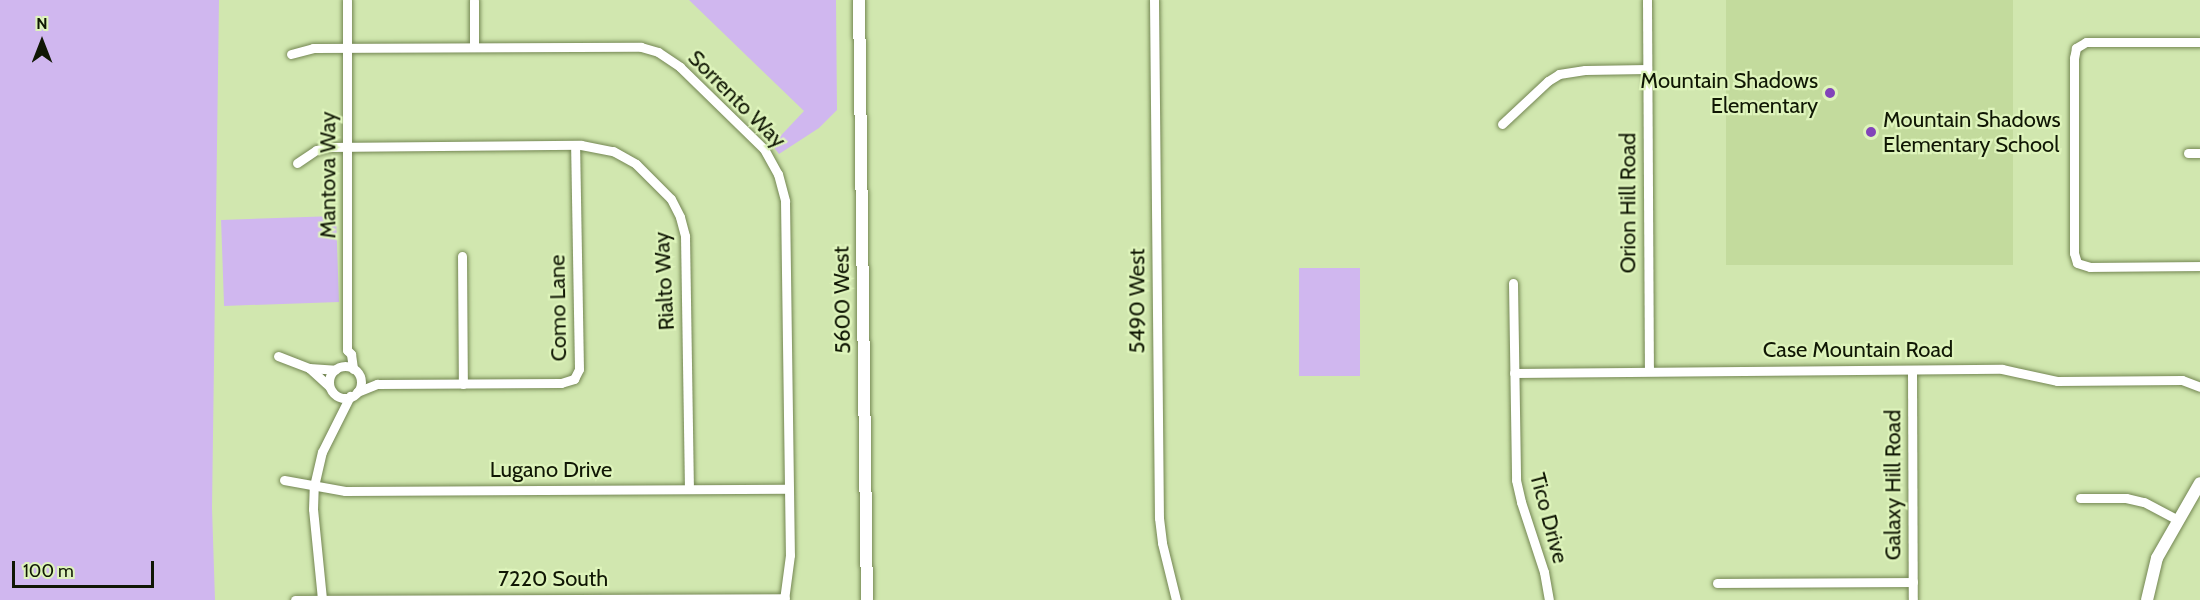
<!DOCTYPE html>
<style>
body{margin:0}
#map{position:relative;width:2200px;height:600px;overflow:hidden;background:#d1e7af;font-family:Cabin,sans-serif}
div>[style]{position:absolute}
.built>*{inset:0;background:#c3db9d;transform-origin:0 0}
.green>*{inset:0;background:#d0b7ef;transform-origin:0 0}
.roads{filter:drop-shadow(0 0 2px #738652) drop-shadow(0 0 2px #738652)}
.street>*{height:9px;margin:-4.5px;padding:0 4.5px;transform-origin:4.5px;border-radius:4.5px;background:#fff}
.street>.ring{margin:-4.5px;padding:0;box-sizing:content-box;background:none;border:9px solid #fff;border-radius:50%}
.secondary>*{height:12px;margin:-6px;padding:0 6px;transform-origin:6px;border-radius:6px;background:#fff}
.dots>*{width:16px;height:16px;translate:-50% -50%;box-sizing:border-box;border:3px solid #def4bb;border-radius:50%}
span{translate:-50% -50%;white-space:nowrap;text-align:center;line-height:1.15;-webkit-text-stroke:4.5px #def4bb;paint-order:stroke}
.poi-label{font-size:22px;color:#101704}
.right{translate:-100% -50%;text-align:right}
.left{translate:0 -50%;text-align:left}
.street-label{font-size:22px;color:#101704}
.north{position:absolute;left:12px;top:12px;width:60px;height:60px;-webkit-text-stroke:4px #def4bb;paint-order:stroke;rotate:0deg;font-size:16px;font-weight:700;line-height:24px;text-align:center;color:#101704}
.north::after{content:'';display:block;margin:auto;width:21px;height:27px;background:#101704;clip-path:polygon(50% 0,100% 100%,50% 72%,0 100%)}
.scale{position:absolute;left:12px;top:561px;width:142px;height:27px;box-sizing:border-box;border:3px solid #101704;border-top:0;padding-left:8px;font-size:18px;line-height:21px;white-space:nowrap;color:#101704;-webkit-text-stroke:4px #def4bb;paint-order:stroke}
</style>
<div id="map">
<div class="built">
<div style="left:1726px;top:0;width:287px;height:265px"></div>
</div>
<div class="green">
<div style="clip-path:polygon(0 0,219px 0,212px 508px,215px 600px,0 600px)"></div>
<div style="clip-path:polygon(689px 0,836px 0,837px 110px,819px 128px,779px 154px,772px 145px,804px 111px)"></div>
<div style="left:336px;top:216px;width:86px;height:115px;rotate:88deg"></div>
<div style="left:1299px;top:268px;width:61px;height:108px"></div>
</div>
<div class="roads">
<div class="street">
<div style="left:347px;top:0;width:350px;rotate:90deg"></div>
<div style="left:347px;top:350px;width:6px;rotate:45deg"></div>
<div style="left:351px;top:354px;width:15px;rotate:82deg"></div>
<div style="left:474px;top:0;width:46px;rotate:90deg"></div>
<div style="left:1154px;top:0;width:518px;rotate:89.45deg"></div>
<div style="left:1159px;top:518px;width:25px;rotate:83deg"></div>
<div style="left:1162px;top:543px;width:59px;rotate:76.2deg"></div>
<div style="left:1647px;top:0;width:370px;rotate:89.7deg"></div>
<div style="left:2200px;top:42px;width:114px;rotate:180deg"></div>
<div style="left:2086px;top:42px;width:12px;rotate:149deg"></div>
<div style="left:2076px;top:48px;width:10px;rotate:101deg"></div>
<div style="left:2074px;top:58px;width:195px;rotate:90deg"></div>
<div style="left:2074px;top:253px;width:10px;rotate:73deg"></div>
<div style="left:2077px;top:263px;width:14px;rotate:17deg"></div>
<div style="left:2090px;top:267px;width:110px;rotate:-0.5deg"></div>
<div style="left:291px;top:54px;width:23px;rotate:-15deg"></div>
<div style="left:313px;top:48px;width:328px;rotate:-0.2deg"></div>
<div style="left:641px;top:47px;width:18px;rotate:16deg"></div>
<div style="left:658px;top:52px;width:27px;rotate:34deg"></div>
<div style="left:680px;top:67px;width:117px;rotate:44.3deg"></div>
<div style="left:764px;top:149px;width:29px;rotate:61deg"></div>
<div style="left:778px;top:174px;width:28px;rotate:75deg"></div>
<div style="left:785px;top:201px;width:354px;rotate:89.2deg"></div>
<div style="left:790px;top:555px;width:45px;rotate:97.6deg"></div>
<div style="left:1502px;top:124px;width:63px;rotate:-43.1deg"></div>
<div style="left:1548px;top:81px;width:13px;rotate:-32deg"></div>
<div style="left:1559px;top:74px;width:26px;rotate:-9deg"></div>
<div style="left:1585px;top:70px;width:62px;rotate:-0.9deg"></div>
<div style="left:2188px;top:153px;width:12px"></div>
<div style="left:297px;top:163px;width:23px;rotate:-34deg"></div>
<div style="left:316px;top:150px;width:12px;rotate:-14deg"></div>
<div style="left:328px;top:147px;width:253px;rotate:-0.5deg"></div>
<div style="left:581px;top:145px;width:33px;rotate:11deg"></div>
<div style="left:613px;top:151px;width:26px;rotate:29deg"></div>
<div style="left:636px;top:164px;width:49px;rotate:45deg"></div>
<div style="left:671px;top:199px;width:20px;rotate:63deg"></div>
<div style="left:680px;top:217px;width:20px;rotate:75deg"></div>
<div style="left:685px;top:236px;width:253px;rotate:89.1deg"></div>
<div style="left:462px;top:256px;width:128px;rotate:89.6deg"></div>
<div style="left:1513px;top:283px;width:197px;rotate:89.1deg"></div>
<div style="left:1516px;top:480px;width:23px;rotate:77deg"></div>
<div style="left:1521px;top:502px;width:74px;rotate:71.8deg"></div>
<div style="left:1544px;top:572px;width:28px;rotate:80deg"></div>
<div style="left:278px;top:356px;width:33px;rotate:21deg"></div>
<div style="left:309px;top:368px;width:26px;rotate:4deg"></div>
<div class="ring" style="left:329px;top:366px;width:23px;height:23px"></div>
<div style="left:309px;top:368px;width:27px;rotate:42deg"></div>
<div style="left:1912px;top:370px;width:230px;rotate:89.8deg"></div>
<div style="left:1514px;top:373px;width:488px;rotate:-0.5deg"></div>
<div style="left:2002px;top:369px;width:56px;rotate:12.3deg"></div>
<div style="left:2057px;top:381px;width:125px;rotate:-0.5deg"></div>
<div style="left:2182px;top:380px;width:19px;rotate:21deg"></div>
<div style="left:357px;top:392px;width:22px;rotate:-22deg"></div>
<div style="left:377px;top:384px;width:184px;rotate:-0.3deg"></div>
<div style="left:561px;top:383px;width:14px;rotate:-17deg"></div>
<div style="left:574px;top:379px;width:11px;rotate:-63deg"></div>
<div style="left:579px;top:369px;width:224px;rotate:-91deg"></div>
<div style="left:284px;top:480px;width:62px;rotate:10.2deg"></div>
<div style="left:345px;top:491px;width:444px;rotate:-0.3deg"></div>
<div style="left:2080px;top:498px;width:46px"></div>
<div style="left:2126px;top:498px;width:18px;rotate:13deg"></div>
<div style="left:2144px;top:502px;width:38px;rotate:28deg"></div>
<div style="left:1717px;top:583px;width:196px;rotate:-0.3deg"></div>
<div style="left:322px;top:599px;width:90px;rotate:-95.7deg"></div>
<div style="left:313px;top:509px;width:23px;rotate:-88deg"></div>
<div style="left:314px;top:486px;width:35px;rotate:-77deg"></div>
<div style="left:322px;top:452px;width:63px;rotate:-63.4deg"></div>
<div style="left:295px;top:600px;width:490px;rotate:-0.2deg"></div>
</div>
<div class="secondary">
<div style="left:859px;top:0;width:600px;rotate:89.24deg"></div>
<div style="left:2147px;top:600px;width:43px;rotate:-76.6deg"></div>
<div style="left:2157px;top:558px;width:86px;rotate:-60.2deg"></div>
</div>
</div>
<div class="dots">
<div style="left:1830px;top:93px;background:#8244b9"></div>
<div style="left:1871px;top:132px;background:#8244b9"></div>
</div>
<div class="poi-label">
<span class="right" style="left:1818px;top:93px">Mountain Shadows<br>Elementary</span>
<span class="left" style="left:1883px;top:132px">Mountain Shadows<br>Elementary School</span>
</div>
<div class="street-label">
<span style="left:737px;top:99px;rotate:45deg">Sorrento Way</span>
<span style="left:328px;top:175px;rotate:-90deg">Mantova Way</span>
<span style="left:1628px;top:203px;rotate:-90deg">Orion Hill Road</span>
<span style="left:664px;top:281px;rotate:-93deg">Rialto Way</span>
<span style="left:842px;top:300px;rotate:-91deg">5600 West</span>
<span style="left:1137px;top:301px;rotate:-90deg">5490 West</span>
<span style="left:558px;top:308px;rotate:-91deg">Como Lane</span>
<span style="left:1858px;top:350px">Case Mountain Road</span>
<span style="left:551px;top:470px">Lugano Drive</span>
<span style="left:1893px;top:485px;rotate:-90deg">Galaxy Hill Road</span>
<span style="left:1549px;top:518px;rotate:75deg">Tico Drive</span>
<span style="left:553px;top:579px">7220 South</span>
</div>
<div class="north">N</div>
<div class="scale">100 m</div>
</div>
